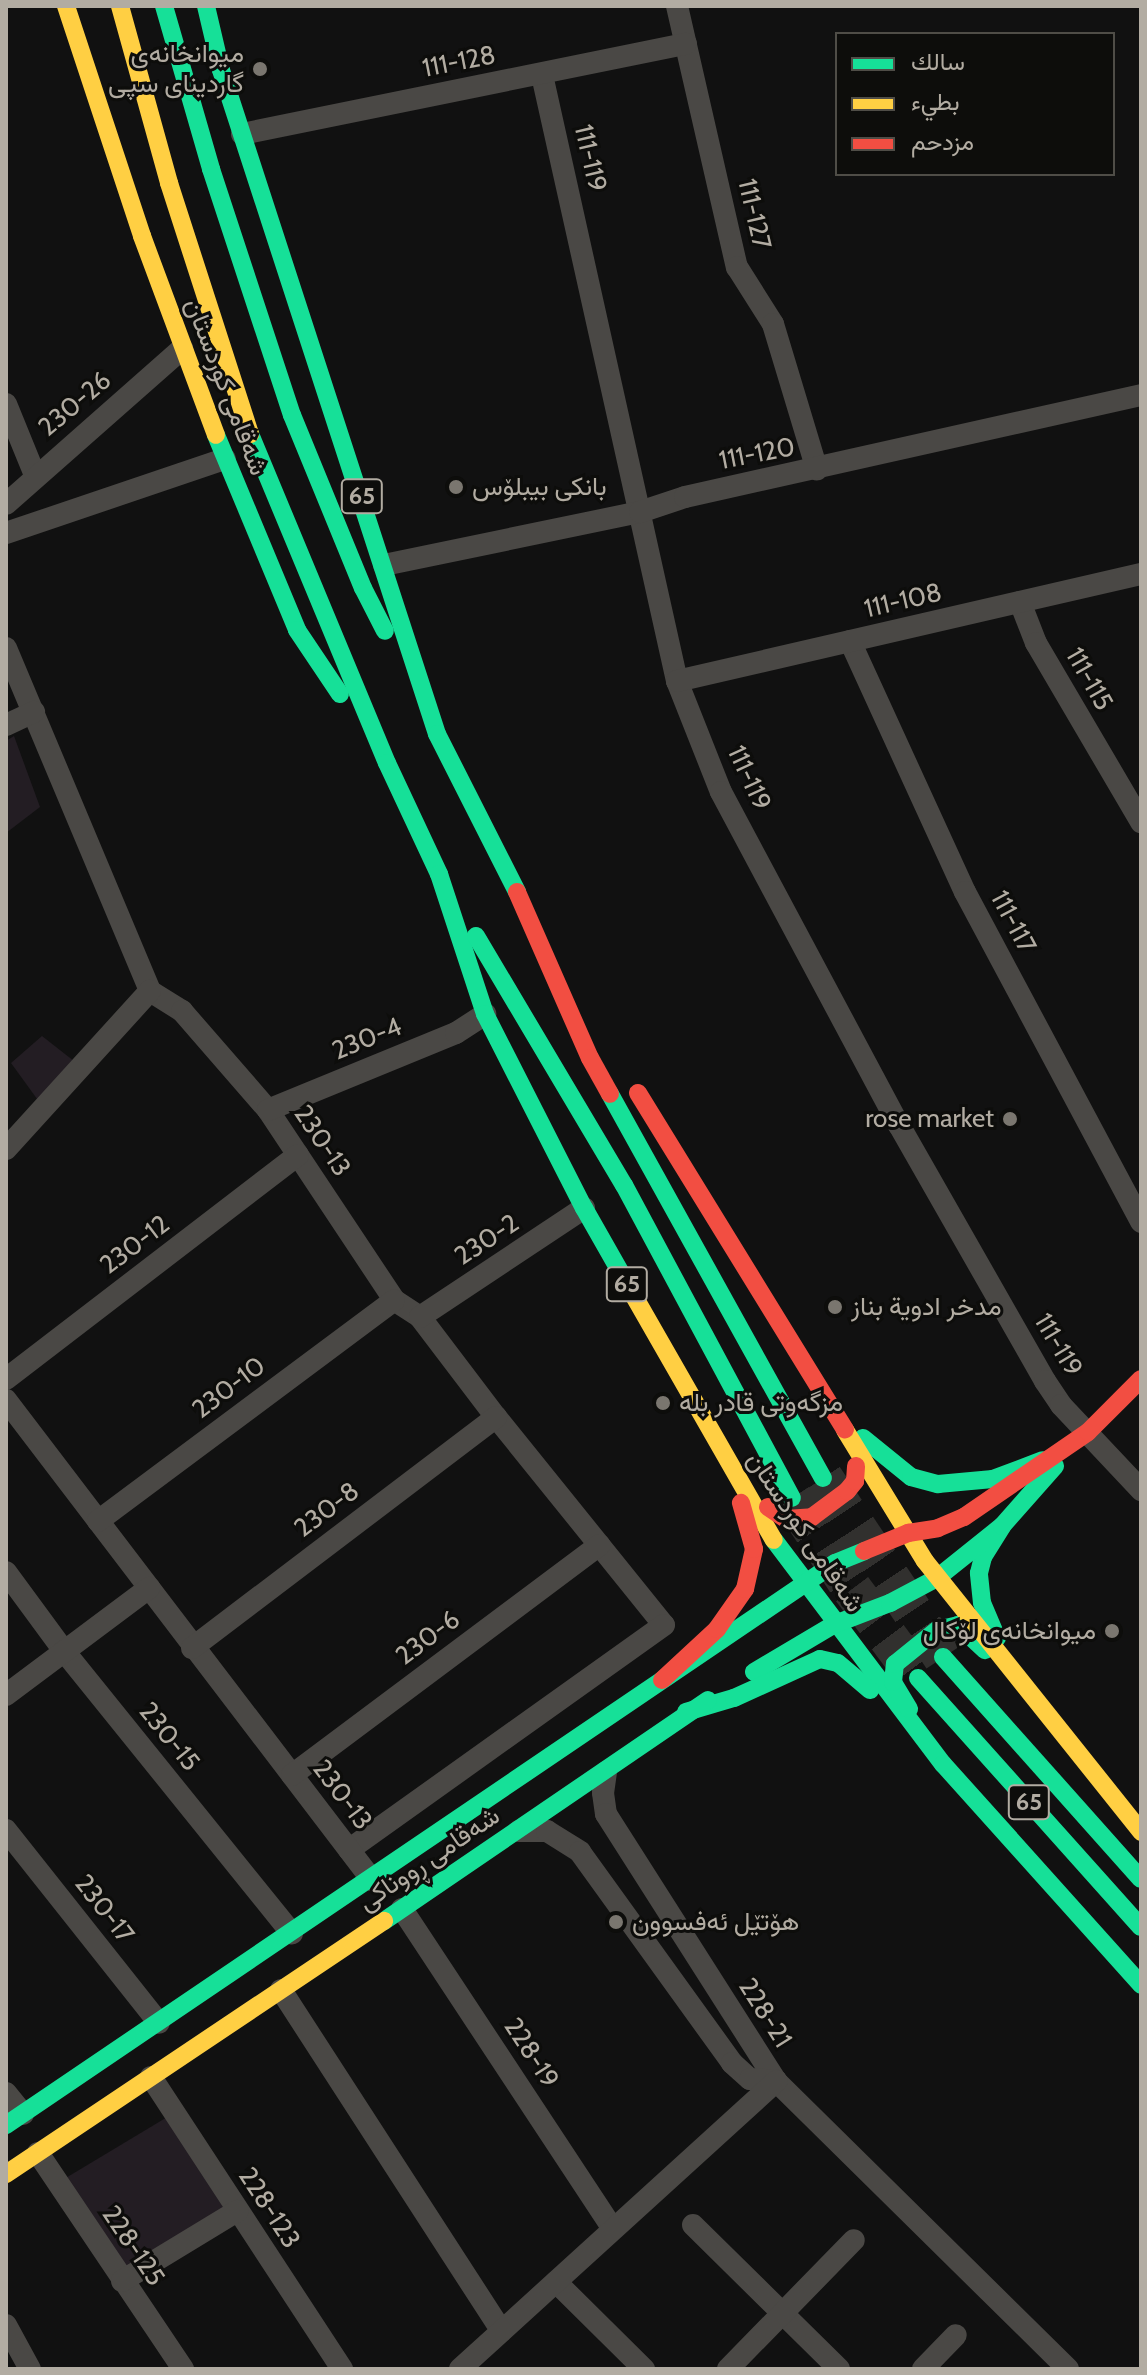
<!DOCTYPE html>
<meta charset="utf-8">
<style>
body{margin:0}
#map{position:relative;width:1147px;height:2375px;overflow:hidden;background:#111;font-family:Cabin,Vazirmatn,sans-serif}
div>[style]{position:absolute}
.green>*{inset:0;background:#231d23;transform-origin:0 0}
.highway-tunnel>*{height:40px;margin-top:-20px;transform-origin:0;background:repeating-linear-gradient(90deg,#31302e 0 40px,transparent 0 60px)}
.street>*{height:22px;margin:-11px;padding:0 11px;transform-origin:11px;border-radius:11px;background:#4a4845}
.fast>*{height:18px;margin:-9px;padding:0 9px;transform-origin:9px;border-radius:9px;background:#16e098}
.slow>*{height:18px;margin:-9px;padding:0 9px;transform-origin:9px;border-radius:9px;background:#ffcf43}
.jam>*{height:18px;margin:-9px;padding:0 9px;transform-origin:9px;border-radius:9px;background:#f24e42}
.dots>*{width:22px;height:22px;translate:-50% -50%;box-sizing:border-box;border:4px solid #0d0d0b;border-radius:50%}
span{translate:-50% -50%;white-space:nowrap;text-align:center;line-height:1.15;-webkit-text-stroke:6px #0d0d0b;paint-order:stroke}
.shield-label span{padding:2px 6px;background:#0d0d0b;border:2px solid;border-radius:6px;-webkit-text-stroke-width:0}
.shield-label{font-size:24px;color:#b2aca2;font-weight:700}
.poi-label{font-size:26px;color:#b2aca2}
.right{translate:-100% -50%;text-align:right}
.left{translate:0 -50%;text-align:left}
.street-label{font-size:26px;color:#b2aca2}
.frame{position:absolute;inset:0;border:8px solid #b2aca2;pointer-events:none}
.legend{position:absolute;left:835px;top:32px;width:280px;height:144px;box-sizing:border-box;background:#0d0d0b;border:2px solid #4f4d47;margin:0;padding:10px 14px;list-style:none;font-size:24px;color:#b2aca2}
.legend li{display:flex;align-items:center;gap:16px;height:40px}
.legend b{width:40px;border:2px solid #4f4d47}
</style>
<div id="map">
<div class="green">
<div style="clip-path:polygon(14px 736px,40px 807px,6px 833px,6px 741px)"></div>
<div style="clip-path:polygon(42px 1036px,79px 1065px,40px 1103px,11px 1063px)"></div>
<div style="left:169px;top:2116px;width:112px;height:119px;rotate:59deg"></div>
</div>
<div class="highway-tunnel">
<div style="left:823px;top:1478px;width:216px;rotate:56.2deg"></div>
<div style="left:792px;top:1498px;width:109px;rotate:56.6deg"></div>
<div style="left:852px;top:1589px;width:111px;rotate:53.4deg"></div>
</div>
<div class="street">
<div style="left:677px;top:6px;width:268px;rotate:77.1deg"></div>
<div style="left:737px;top:267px;width:67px;rotate:57.7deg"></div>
<div style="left:773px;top:324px;width:152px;rotate:73.2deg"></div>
<div style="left:542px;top:75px;width:621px;rotate:77.44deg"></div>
<div style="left:677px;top:681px;width:119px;rotate:68.4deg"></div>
<div style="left:721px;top:792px;width:378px;rotate:61.9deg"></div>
<div style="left:899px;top:1125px;width:295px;rotate:60.3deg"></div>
<div style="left:1045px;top:1381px;width:29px;rotate:56deg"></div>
<div style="left:1061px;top:1405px;width:117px;rotate:46.7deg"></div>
<div style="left:242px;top:134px;width:453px;rotate:-11.5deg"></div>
<div style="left:6px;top:404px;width:77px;rotate:67.8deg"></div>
<div style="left:6px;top:504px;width:235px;rotate:-41.4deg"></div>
<div style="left:6px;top:533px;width:231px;rotate:-18.7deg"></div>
<div style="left:384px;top:565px;width:261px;rotate:-11.7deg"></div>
<div style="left:640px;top:512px;width:47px;rotate:-18.4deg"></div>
<div style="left:685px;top:497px;width:467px;rotate:-12.6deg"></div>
<div style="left:1020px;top:602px;width:44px;rotate:68.7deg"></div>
<div style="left:1036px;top:643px;width:208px;rotate:59.6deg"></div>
<div style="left:850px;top:641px;width:276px;rotate:65.4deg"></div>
<div style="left:965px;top:892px;width:374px;rotate:61.9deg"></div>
<div style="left:6px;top:648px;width:372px;rotate:67.2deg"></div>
<div style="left:150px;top:991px;width:38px;rotate:32deg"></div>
<div style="left:182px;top:1011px;width:131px;rotate:49deg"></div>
<div style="left:268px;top:1110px;width:228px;rotate:56.4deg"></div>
<div style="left:394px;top:1300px;width:31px;rotate:33deg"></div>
<div style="left:420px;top:1317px;width:126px;rotate:52.8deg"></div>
<div style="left:496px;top:1417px;width:267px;rotate:51.1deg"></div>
<div style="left:664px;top:1625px;width:387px;rotate:144.5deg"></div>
<div style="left:677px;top:681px;width:476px;rotate:-13deg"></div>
<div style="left:6px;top:725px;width:31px;rotate:-25deg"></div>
<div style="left:268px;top:1110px;width:203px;rotate:-22.3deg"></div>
<div style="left:456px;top:1033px;width:35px;rotate:-33deg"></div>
<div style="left:6px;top:1149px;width:214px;rotate:-47.7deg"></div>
<div style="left:420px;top:1317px;width:197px;rotate:-33.6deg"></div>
<div style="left:6px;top:1379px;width:368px;rotate:-37.5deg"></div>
<div style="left:6px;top:1400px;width:604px;rotate:52.67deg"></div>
<div style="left:98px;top:1521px;width:369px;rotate:-36.7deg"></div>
<div style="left:6px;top:1572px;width:98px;rotate:53.7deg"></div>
<div style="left:64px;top:1651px;width:363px;rotate:51.1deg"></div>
<div style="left:192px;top:1648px;width:382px;rotate:-37.2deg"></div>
<div style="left:6px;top:1695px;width:179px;rotate:-36.8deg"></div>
<div style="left:606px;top:1772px;width:21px;rotate:98deg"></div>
<div style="left:603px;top:1793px;width:21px;rotate:82deg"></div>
<div style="left:606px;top:1814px;width:317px;rotate:57.5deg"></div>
<div style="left:776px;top:2081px;width:410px;rotate:44.6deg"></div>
<div style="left:292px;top:1775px;width:384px;rotate:-36.8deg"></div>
<div style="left:6px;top:1830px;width:246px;rotate:51.6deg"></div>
<div style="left:519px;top:1831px;width:28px"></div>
<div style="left:547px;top:1831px;width:39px;rotate:32deg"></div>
<div style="left:580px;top:1852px;width:260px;rotate:54.2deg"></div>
<div style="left:732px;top:2063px;width:24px;rotate:42deg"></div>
<div style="left:750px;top:2079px;width:26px;rotate:4deg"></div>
<div style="left:402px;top:1909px;width:383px;rotate:56.6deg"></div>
<div style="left:281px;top:1990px;width:406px;rotate:57.1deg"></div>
<div style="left:151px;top:2077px;width:349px;rotate:56.8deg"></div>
<div style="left:6px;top:2093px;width:27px;rotate:51deg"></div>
<div style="left:38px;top:2153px;width:260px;rotate:56.1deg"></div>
<div style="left:693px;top:2225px;width:205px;rotate:44.6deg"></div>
<div style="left:122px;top:2281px;width:135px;rotate:-31.3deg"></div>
<div style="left:556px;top:2282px;width:124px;rotate:44.7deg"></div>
<div style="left:6px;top:2325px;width:50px;rotate:61.4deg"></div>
<div style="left:460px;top:2369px;width:428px;rotate:-42.3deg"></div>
<div style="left:728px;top:2369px;width:180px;rotate:-45.7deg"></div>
<div style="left:923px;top:2369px;width:47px;rotate:-45.9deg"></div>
</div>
<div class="fast">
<div style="left:164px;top:6px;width:170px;rotate:73.9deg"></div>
<div style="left:211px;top:169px;width:259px;rotate:71.8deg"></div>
<div style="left:292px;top:415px;width:187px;rotate:67.7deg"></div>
<div style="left:363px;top:588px;width:48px;rotate:62.9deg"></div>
<div style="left:206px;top:6px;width:66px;rotate:76.8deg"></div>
<div style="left:221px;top:70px;width:698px;rotate:71.98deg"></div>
<div style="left:437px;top:734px;width:177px;rotate:63.1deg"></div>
<div style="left:250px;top:434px;width:356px;rotate:67.4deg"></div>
<div style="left:387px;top:763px;width:123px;rotate:64.9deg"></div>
<div style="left:439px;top:874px;width:147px;rotate:71.8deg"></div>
<div style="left:485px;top:1014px;width:218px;rotate:63deg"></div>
<div style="left:584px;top:1208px;width:101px;rotate:60.4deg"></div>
<div style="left:216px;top:435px;width:211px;rotate:67.4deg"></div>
<div style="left:297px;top:630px;width:77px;rotate:56.1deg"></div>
<div style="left:476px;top:936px;width:290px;rotate:59.3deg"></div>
<div style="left:624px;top:1185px;width:355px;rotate:61.8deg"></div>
<div style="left:610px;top:1094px;width:439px;rotate:61deg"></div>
<div style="left:863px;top:1438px;width:62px;rotate:39.1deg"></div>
<div style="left:911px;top:1477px;width:28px;rotate:15deg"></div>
<div style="left:938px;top:1484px;width:55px;rotate:-5.2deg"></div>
<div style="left:993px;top:1479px;width:53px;rotate:-20.8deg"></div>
<div style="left:774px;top:1540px;width:281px;rotate:53deg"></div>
<div style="left:943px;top:1764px;width:297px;rotate:48.1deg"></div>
<div style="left:997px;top:1638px;width:38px;rotate:-113deg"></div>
<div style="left:982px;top:1603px;width:30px;rotate:-96deg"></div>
<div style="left:979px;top:1573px;width:16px;rotate:-76deg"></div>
<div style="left:983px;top:1557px;width:36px;rotate:-58deg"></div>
<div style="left:943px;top:1657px;width:297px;rotate:48.3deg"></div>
<div style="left:754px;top:1672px;width:94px;rotate:-30.7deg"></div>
<div style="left:835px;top:1624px;width:59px;rotate:-20.9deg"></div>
<div style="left:890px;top:1603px;width:53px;rotate:-28deg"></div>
<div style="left:937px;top:1578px;width:83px;rotate:-38.7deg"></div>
<div style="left:1002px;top:1526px;width:80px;rotate:-48.5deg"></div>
<div style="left:918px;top:1678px;width:334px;rotate:48.2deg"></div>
<div style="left:909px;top:1709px;width:31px;rotate:-121deg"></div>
<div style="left:893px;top:1682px;width:18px;rotate:-84deg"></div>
<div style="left:895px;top:1664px;width:54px;rotate:-39deg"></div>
<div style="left:937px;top:1630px;width:22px;rotate:-13deg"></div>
<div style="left:958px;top:1625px;width:37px;rotate:43deg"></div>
<div style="left:686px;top:1712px;width:50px;rotate:-16.3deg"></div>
<div style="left:734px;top:1698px;width:94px;rotate:-24.4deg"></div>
<div style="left:820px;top:1659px;width:18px;rotate:13deg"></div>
<div style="left:838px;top:1663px;width:42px;rotate:40.2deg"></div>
<div style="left:384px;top:1921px;width:392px;rotate:-34.3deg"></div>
<div style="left:6px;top:2125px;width:1002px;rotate:-34.13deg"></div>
<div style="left:835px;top:1563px;width:31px;rotate:-22deg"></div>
</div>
<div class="slow">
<div style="left:66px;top:6px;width:242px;rotate:71.7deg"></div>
<div style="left:142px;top:236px;width:212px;rotate:69.6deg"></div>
<div style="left:120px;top:6px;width:184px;rotate:74.5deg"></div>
<div style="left:169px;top:183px;width:264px;rotate:72.1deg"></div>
<div style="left:634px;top:1296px;width:281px;rotate:60.2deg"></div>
<div style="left:845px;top:1430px;width:153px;rotate:58.6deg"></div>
<div style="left:925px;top:1561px;width:347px;rotate:51.4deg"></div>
<div style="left:6px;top:2174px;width:455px;rotate:-33.8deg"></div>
</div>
<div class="jam">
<div style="left:517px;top:892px;width:181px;rotate:66.3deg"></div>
<div style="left:590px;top:1058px;width:41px;rotate:60.9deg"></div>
<div style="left:638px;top:1093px;width:395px;rotate:58.4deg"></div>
<div style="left:768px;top:1507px;width:22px;rotate:34deg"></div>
<div style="left:786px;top:1519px;width:26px;rotate:-4deg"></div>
<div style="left:812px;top:1517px;width:44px;rotate:-36.6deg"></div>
<div style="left:847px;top:1491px;width:13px;rotate:-51deg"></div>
<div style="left:855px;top:1481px;width:15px;rotate:-86deg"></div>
<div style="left:864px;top:1551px;width:48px;rotate:-22.2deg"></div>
<div style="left:908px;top:1533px;width:30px;rotate:-9deg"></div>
<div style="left:938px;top:1528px;width:28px;rotate:-23deg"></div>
<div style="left:964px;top:1517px;width:150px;rotate:-34.4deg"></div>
<div style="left:1088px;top:1432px;width:75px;rotate:-45deg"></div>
<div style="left:662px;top:1680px;width:75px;rotate:-42.8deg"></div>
<div style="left:717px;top:1629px;width:49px;rotate:-55deg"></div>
<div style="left:745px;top:1589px;width:41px;rotate:-77.3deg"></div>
<div style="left:754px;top:1549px;width:48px;rotate:-105.8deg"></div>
</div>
<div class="dots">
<div style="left:260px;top:69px;background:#7a766f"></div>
<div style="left:456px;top:487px;background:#7a766f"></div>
<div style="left:1010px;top:1119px;background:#7a766f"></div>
<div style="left:835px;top:1307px;background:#7a766f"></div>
<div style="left:663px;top:1403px;background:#7a766f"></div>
<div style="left:1112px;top:1631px;background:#7a766f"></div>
<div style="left:616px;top:1922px;background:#7a766f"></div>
</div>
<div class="shield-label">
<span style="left:362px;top:496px">65</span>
<span style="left:627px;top:1284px">65</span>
<span style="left:1029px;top:1802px">65</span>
</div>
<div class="poi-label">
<span class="right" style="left:244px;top:69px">میوانخانەی<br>گاردینای سپی</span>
<span class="left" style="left:472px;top:487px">بانکی بیبلۆس</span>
<span class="right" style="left:994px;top:1119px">rose market</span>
<span class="left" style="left:851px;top:1307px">مدخر ادوية بناز</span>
<span class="left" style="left:679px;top:1403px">مزگەوتی قادر بلە</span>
<span class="right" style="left:1096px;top:1631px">میوانخانەی لۆکال</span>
<span class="left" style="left:632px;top:1922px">هۆتێل ئەفسوون</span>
</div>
<div class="street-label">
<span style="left:459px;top:62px;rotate:-11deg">111-128</span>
<span style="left:590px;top:158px;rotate:77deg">111-119</span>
<span style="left:754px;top:214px;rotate:77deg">111-127</span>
<span style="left:226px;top:387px;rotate:69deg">شەقامی کوردستان</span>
<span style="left:75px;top:404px;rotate:-40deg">230-26</span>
<span style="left:757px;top:454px;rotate:-11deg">111-120</span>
<span style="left:903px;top:601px;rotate:-13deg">111-108</span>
<span style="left:1089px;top:679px;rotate:60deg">111-115</span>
<span style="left:749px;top:778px;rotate:65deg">111-119</span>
<span style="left:1013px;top:922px;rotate:62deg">111-117</span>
<span style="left:367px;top:1039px;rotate:-22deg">230-4</span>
<span style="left:322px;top:1141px;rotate:56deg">230-13</span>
<span style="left:487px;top:1240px;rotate:-33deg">230-2</span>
<span style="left:135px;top:1245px;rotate:-37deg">230-12</span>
<span style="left:1058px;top:1345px;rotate:59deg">111-119</span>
<span style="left:229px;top:1388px;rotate:-37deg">230-10</span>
<span style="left:327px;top:1510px;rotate:-37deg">230-8</span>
<span style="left:805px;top:1532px;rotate:56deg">شەقامی کوردستان</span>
<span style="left:428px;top:1638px;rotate:-37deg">230-6</span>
<span style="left:169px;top:1737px;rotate:51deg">230-15</span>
<span style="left:342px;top:1795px;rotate:53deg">230-13</span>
<span style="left:429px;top:1859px;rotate:-34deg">شەقامی ڕووناکی</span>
<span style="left:104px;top:1909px;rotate:52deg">230-17</span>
<span style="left:765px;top:2013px;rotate:58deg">228-21</span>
<span style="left:531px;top:2053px;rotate:57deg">228-19</span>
<span style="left:269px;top:2208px;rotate:57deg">228-123</span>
<span style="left:133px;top:2246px;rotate:56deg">228-125</span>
</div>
<div class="frame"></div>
<ul class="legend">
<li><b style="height:10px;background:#16e098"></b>سالك</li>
<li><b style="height:10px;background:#ffcf43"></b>بطيء</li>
<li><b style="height:10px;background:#f24e42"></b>مزدحم</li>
</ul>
</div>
